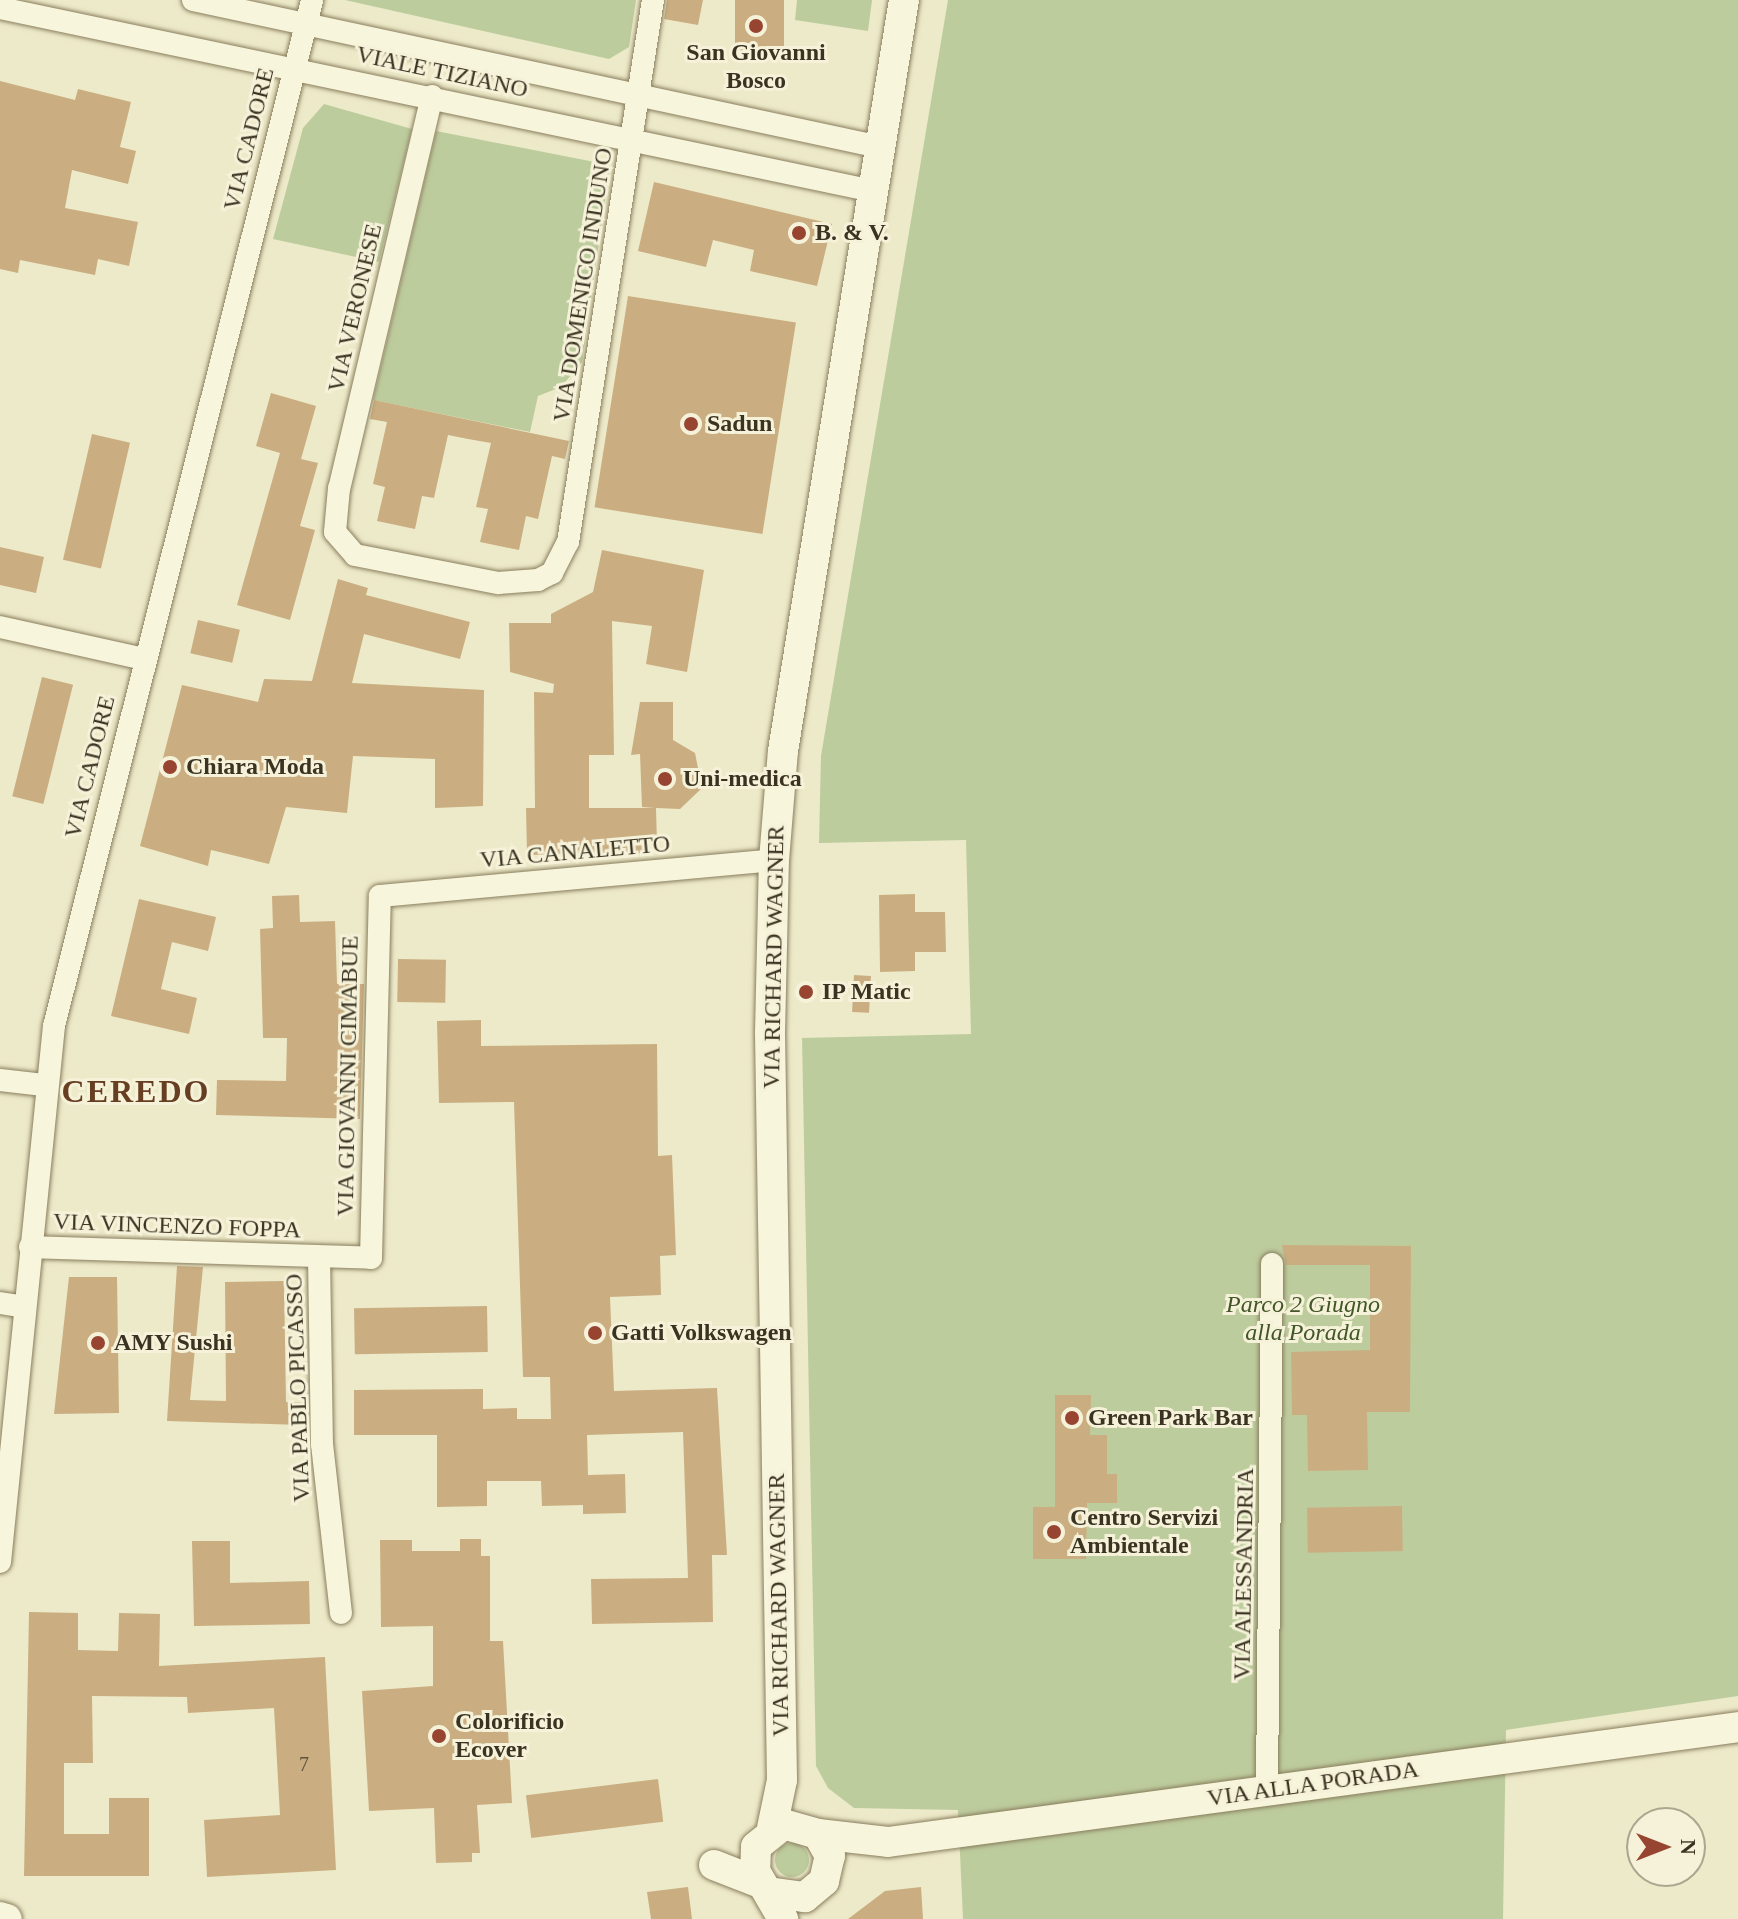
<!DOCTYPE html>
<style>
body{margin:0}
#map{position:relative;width:1738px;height:1919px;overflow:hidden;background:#edeac9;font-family:Georgia,serif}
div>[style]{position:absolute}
.green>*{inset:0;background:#bdcc9d}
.round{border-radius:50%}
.building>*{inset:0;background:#caae81;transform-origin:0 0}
.roads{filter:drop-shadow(0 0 2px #8a7e5e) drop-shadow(0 0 2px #8a7e5e)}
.street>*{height:22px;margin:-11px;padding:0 11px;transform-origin:11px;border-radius:11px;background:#f8f5dd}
.secondary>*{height:30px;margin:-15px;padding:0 15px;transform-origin:15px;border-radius:15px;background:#f8f5dd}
.dots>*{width:22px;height:22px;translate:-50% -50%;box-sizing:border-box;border:4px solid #f5f2d9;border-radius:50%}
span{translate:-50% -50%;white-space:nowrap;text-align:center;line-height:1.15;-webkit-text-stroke:6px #f5f2d9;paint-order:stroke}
.number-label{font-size:20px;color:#5f5239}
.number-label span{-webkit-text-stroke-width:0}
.poi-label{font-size:24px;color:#3b3321;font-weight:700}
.left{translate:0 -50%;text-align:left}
.street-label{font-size:24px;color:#3b3321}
.park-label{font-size:24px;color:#425628;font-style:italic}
.district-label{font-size:32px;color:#663e22;font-weight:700;letter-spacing:2px}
.north{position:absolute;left:1626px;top:1807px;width:80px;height:80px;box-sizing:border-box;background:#f5f2d9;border:2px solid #aba68f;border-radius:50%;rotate:90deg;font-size:22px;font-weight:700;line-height:32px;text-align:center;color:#3b3321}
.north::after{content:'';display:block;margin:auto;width:28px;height:36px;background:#974430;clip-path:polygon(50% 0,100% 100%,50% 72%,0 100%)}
</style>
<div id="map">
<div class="green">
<div style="clip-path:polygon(345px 0,636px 0,629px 47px,609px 59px)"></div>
<div style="clip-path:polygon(797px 0,872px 0,868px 31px,795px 20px)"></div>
<div style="clip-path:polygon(948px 0,1738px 0,1738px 1696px,1506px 1730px,1503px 1919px,963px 1919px,958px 1810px,854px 1808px,828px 1788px,816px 1766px,802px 1038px,971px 1034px,966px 840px,819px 843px,821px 756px)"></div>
<div style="clip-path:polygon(324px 104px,412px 129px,379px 262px,273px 239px,303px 128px)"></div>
<div style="clip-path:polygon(436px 131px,610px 165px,582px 362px,561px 387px,538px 396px,530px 432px,373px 400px)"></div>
<div class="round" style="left:775px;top:1843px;width:34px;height:34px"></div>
</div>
<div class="building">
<div style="clip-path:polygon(667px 0,703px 0,698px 25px,664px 19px)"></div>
<div style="left:735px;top:0;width:49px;height:53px"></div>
<div style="clip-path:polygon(0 81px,75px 100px,78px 89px,131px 102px,120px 147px,136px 151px,128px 184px,72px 170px,65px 208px,138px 222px,129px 266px,98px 259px,95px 275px,20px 260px,18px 273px,0 269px)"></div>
<div style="clip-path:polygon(654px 182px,832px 224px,817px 286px,750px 271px,754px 250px,713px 240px,706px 267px,638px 251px)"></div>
<div style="left:628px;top:296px;width:170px;height:214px;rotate:9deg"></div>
<div style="clip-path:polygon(271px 393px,316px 406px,301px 459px,318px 463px,300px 526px,315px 530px,290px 620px,237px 605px,280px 453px,256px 446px)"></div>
<div style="clip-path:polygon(374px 400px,569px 441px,565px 459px,552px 456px,538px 519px,526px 516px,519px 550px,480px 542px,488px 509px,476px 507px,491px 443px,468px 439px,448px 435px,434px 498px,422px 496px,415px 529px,377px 521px,385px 487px,373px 484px,387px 422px,370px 419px)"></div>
<div style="left:92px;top:434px;width:39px;height:129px;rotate:13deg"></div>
<div style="clip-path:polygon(0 547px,44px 557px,36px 593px,0 585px)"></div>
<div style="clip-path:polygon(602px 550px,704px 570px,687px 672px,646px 664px,652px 626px,612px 621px,614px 755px,589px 755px,589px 808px,655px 808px,642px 807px,640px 754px,631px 755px,640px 702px,673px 702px,673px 740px,695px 753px,702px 788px,680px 809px,656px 808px,657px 844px,646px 844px,647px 853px,527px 855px,526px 808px,535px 808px,534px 692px,553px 693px,554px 684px,510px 672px,509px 623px,551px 623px,551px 614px,593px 592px)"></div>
<div style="clip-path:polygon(338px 579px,368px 588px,366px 595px,470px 622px,460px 659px,364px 634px,352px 683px,484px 690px,483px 806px,435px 808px,435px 759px,353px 756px,347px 813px,286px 807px,269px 864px,211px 850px,208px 866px,140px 846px,182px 685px,258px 702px,264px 679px,312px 681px)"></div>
<div style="left:198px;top:620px;width:43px;height:34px;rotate:13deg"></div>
<div style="left:42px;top:677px;width:32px;height:123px;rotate:14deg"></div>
<div style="clip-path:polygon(915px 894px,915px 912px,945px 912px,946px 952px,915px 952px,915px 971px,880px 972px,879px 895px)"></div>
<div style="clip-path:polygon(299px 895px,300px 922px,335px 921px,337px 984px,364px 984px,360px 1119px,216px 1115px,217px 1080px,286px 1081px,287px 1038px,263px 1038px,260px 929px,273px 928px,272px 896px)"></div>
<div style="clip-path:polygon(139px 899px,216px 917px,208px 951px,172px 942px,161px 989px,197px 998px,189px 1034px,111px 1016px)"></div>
<div style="left:398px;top:959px;width:48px;height:43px;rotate:1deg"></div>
<div style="left:854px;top:975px;width:17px;height:37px;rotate:3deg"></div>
<div style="clip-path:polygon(481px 1020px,481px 1046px,657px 1044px,658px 1156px,672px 1155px,676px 1255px,660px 1256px,661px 1295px,610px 1297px,614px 1391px,717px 1388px,727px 1555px,712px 1555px,713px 1622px,592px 1624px,591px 1579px,688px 1578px,683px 1432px,587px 1435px,588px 1475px,625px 1474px,626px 1513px,583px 1514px,583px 1505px,542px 1506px,541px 1481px,487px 1481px,487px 1506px,437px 1507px,437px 1435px,354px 1435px,354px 1390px,483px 1389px,483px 1409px,517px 1408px,517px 1419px,551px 1419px,550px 1377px,523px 1377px,514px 1102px,439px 1103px,437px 1021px)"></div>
<div style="clip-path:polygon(1282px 1245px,1411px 1246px,1410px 1412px,1367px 1412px,1368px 1470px,1308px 1471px,1307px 1415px,1292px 1415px,1291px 1352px,1370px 1350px,1370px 1265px,1286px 1265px)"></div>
<div style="clip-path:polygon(177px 1266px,203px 1267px,190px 1400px,226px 1401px,225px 1282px,284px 1281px,286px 1402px,302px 1402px,301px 1425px,167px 1421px)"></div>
<div style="clip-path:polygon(69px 1277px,117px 1277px,119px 1413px,54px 1414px)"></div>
<div style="left:487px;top:1306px;width:46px;height:133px;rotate:89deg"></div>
<div style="clip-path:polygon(1055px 1395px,1091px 1395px,1090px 1435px,1107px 1435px,1107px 1474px,1117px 1474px,1117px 1503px,1087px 1503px,1086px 1559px,1033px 1559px,1033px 1507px,1055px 1507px)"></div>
<div style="left:1402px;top:1506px;width:45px;height:95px;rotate:89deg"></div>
<div style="clip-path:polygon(460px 1539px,481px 1539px,481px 1556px,490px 1556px,490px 1641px,503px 1641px,512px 1803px,477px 1805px,480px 1853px,472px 1853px,472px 1862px,436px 1863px,434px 1808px,369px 1811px,362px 1691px,433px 1686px,433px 1626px,381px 1627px,380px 1540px,412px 1540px,412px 1551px,460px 1551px)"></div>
<div style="clip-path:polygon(192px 1541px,230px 1541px,230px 1583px,309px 1581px,310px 1624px,194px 1626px)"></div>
<div style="clip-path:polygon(29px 1612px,78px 1613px,78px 1650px,118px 1651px,119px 1613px,160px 1614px,159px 1666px,325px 1657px,336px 1870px,207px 1877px,204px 1820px,280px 1815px,274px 1708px,188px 1713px,187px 1697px,92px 1696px,93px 1763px,64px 1763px,64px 1834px,109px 1834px,109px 1798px,149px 1798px,149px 1876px,24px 1876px)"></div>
<div style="left:658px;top:1779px;width:43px;height:133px;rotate:83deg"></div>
<div style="clip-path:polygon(688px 1887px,692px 1919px,651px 1919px,647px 1892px)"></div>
<div style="clip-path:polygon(921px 1887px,923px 1919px,848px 1919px,885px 1891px)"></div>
</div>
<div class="roads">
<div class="street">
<div style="left:193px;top:0;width:703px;rotate:12.08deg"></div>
<div style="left:0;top:8px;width:892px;rotate:11.84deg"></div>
<div style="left:432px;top:96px;width:403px;rotate:103.3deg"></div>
<div style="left:339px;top:488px;width:44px;rotate:95.2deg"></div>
<div style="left:335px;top:532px;width:30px;rotate:49deg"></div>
<div style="left:355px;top:555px;width:146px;rotate:11.1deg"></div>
<div style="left:498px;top:583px;width:40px;rotate:-4.3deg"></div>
<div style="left:538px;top:580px;width:16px;rotate:-27deg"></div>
<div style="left:552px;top:573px;width:35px;rotate:-63deg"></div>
<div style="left:568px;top:542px;width:549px;rotate:-81.09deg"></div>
<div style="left:0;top:627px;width:148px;rotate:12.5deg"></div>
<div style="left:0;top:1080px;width:44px;rotate:6.5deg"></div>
<div style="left:30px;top:1247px;width:341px;rotate:1.8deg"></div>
<div style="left:371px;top:1258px;width:362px;rotate:-88.6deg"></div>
<div style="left:380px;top:896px;width:396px;rotate:-5.2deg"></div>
<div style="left:319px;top:1257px;width:187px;rotate:89.1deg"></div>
<div style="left:322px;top:1444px;width:170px;rotate:83.6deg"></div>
<div style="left:0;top:1303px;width:25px;rotate:9deg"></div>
<div style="left:0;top:1562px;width:539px;rotate:-84.25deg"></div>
<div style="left:54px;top:1026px;width:1058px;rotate:-75.88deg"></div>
<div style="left:1267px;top:1790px;width:526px;rotate:-89.46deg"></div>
</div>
<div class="secondary">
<div style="left:772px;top:1828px;width:49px;rotate:-78.2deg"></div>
<div style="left:782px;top:1780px;width:747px;rotate:-90.92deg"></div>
<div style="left:770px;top:1033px;width:173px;rotate:-88.7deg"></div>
<div style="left:774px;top:860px;width:109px;rotate:-85.3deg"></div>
<div style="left:783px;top:751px;width:761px;rotate:-80.85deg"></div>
<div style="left:818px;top:1834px;width:70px;rotate:6.5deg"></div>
<div style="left:888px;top:1842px;width:858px;rotate:-7.7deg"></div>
<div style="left:714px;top:1865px;width:49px;rotate:21.4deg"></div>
<div style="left:768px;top:1892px;width:37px;rotate:8deg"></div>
<div style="left:805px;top:1897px;width:25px;rotate:-40deg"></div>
<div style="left:824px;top:1881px;width:26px;rotate:-77deg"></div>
<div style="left:830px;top:1856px;width:25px;rotate:-119deg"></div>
<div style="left:818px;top:1834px;width:35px;rotate:-164deg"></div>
<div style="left:784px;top:1824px;width:36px;rotate:141deg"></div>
<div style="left:756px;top:1847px;width:24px;rotate:92deg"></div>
<div style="left:755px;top:1871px;width:56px;rotate:59.7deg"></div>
<div style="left:0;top:1917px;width:7px;rotate:16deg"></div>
</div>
</div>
<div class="dots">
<div style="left:756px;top:26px;background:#974430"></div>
<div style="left:799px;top:233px;background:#974430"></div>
<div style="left:691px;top:424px;background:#974430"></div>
<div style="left:170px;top:767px;background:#974430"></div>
<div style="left:665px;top:779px;background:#974430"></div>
<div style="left:806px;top:992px;background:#974430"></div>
<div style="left:595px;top:1333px;background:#974430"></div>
<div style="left:98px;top:1343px;background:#974430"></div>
<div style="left:1072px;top:1418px;background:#974430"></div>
<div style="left:1054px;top:1532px;background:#974430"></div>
<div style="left:439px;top:1736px;background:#974430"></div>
</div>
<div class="number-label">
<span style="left:304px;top:1764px">7</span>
</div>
<div class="poi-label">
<span style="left:756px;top:67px">San Giovanni<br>Bosco</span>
<span class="left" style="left:815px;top:233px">B. &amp; V.</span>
<span class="left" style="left:707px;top:424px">Sadun</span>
<span class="left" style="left:186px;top:767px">Chiara Moda</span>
<span class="left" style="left:683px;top:779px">Uni-medica</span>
<span class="left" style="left:822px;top:992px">IP Matic</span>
<span class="left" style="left:611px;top:1333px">Gatti Volkswagen</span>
<span class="left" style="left:114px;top:1343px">AMY Sushi</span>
<span class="left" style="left:1088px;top:1418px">Green Park Bar</span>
<span class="left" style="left:1070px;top:1532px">Centro Servizi<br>Ambientale</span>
<span class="left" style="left:455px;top:1736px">Colorificio<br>Ecover</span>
</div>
<div class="street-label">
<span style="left:442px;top:72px;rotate:12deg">VIALE TIZIANO</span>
<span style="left:249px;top:139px;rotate:-76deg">VIA CADORE</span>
<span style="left:583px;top:285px;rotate:-81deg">VIA DOMENICO INDUNO</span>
<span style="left:355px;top:308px;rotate:-77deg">VIA VERONESE</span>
<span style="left:90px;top:767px;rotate:-76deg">VIA CADORE</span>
<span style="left:575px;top:852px;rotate:-5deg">VIA CANALETTO</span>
<span style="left:774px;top:957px;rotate:-89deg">VIA RICHARD WAGNER</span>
<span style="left:348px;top:1076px;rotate:-89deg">VIA GIOVANNI CIMABUE</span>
<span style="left:177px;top:1226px;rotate:2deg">VIA VINCENZO FOPPA</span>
<span style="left:298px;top:1388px;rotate:-92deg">VIA PABLO PICASSO</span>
<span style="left:1244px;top:1574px;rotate:-89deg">VIA ALESSANDRIA</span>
<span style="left:779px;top:1605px;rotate:-91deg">VIA RICHARD WAGNER</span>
<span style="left:1313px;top:1784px;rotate:-8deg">VIA ALLA PORADA</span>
</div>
<div class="park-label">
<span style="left:1303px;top:1319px">Parco 2 Giugno<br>alla Porada</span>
</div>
<div class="district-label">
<span style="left:136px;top:1091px">CEREDO</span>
</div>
<div class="north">N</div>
</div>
